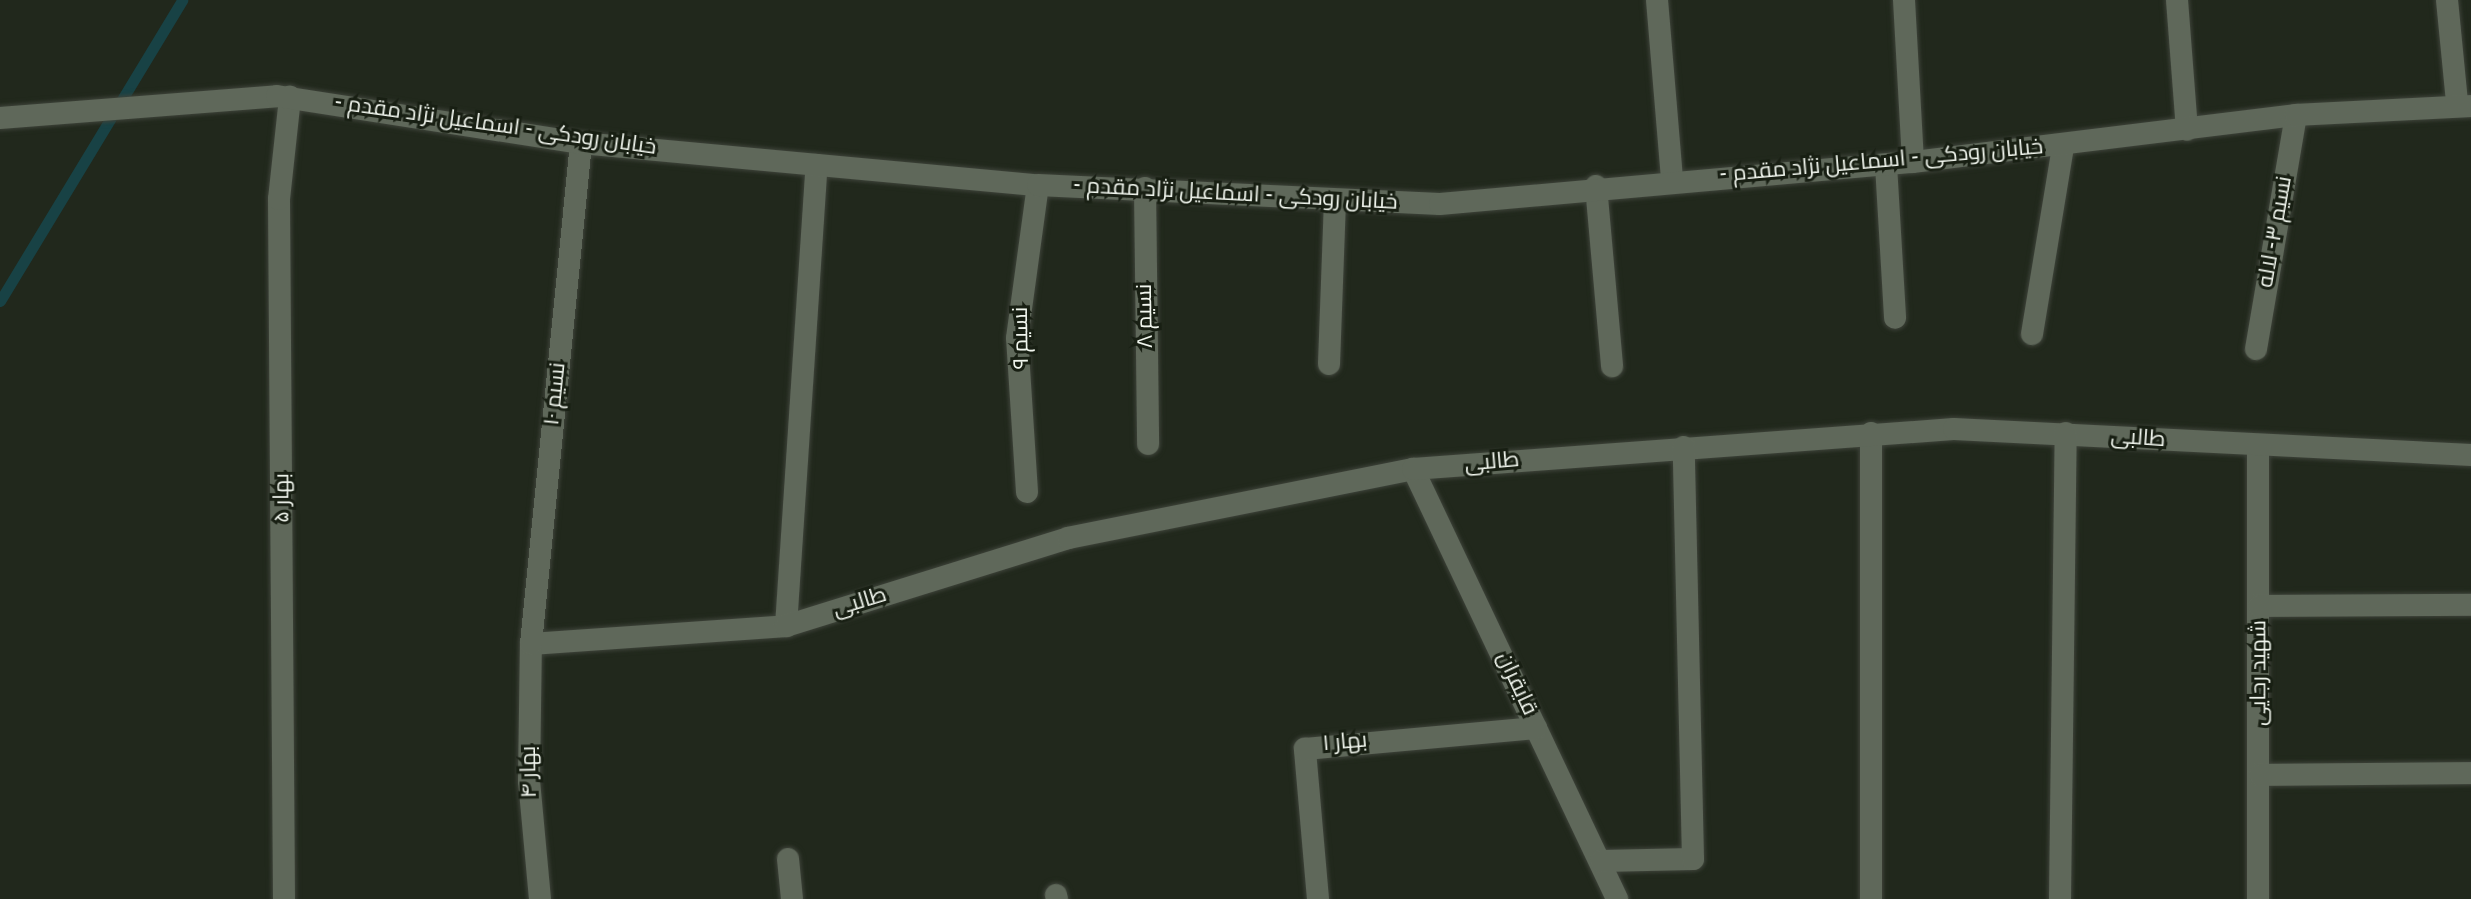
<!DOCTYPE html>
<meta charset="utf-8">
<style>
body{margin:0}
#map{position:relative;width:2471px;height:899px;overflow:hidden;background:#21281c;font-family:Overpass,Cairo,sans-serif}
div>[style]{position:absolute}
.stream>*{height:11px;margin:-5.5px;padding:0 5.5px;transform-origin:5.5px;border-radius:5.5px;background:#184245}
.roads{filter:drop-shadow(0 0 2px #3e433a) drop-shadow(0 0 2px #3e433a)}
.minor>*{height:22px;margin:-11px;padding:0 11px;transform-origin:11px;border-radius:11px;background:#5f685a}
.tertiary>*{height:22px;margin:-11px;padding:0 11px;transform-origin:11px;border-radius:11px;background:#5f685a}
span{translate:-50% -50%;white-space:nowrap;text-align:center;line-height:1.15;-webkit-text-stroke:6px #181f13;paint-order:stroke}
.street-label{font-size:22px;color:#f1f6ee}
</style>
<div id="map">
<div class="stream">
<div style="left:0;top:301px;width:352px;rotate:-58.8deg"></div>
</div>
<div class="roads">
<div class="minor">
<div style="left:1657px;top:0;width:180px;rotate:85.2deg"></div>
<div style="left:1904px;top:0;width:162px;rotate:86.8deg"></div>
<div style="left:2177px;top:0;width:130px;rotate:85.6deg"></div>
<div style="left:2447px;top:0;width:102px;rotate:84.4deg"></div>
<div style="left:1886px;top:165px;width:153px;rotate:86.6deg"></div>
<div style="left:1596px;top:186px;width:181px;rotate:84.9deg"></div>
<div style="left:1145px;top:188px;width:256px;rotate:89.3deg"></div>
<div style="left:2032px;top:334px;width:191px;rotate:-80.6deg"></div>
<div style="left:2256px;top:349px;width:237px;rotate:-80.3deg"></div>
<div style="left:1329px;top:364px;width:161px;rotate:-87.9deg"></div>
<div style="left:1871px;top:433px;width:466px;rotate:90deg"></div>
<div style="left:2258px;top:448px;width:451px;rotate:90deg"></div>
<div style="left:1413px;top:469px;width:476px;rotate:64.6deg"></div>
<div style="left:1027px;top:492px;width:154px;rotate:-93.7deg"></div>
<div style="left:1017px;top:338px;width:154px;rotate:-82.2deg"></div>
<div style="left:2259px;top:606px;width:212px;rotate:-0.3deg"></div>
<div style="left:786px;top:626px;width:462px;rotate:-86.2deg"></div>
<div style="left:531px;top:644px;width:256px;rotate:-4deg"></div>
<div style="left:786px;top:626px;width:295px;rotate:-17.3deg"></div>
<div style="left:1068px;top:538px;width:352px;rotate:-11.3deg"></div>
<div style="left:1413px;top:469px;width:542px;rotate:-4.23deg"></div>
<div style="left:1954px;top:429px;width:518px;rotate:2.88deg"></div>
<div style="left:2260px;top:775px;width:211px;rotate:-0.5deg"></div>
<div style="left:788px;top:859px;width:40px;rotate:84.3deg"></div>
<div style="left:1601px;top:861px;width:92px;rotate:-1.2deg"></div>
<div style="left:1693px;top:859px;width:412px;rotate:-91.3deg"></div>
<div style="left:1056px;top:895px;width:4px;rotate:76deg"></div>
<div style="left:284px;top:899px;width:700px;rotate:-90.41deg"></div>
<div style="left:279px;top:199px;width:103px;rotate:-83.8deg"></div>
<div style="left:540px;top:899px;width:119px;rotate:-95.3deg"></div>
<div style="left:529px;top:781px;width:137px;rotate:-89.2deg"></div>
<div style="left:531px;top:644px;width:503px;rotate:-84.3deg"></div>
<div style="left:1318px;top:899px;width:151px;rotate:-95deg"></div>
<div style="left:1305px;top:749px;width:232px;rotate:-5.2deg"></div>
<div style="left:2060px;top:899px;width:466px;rotate:-89.3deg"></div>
</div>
<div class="tertiary">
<div style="left:0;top:118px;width:278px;rotate:-4.5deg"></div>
<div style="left:277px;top:96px;width:308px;rotate:8.8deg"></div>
<div style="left:581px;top:143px;width:459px;rotate:5.3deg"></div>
<div style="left:1038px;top:185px;width:402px;rotate:2.7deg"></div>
<div style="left:1440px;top:204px;width:475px;rotate:-5.1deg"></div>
<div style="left:1913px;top:162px;width:386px;rotate:-7deg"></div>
<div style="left:2296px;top:115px;width:175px;rotate:-2.9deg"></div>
</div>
</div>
<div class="street-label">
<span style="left:495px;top:126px;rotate:8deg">- خیابان رودکی - اسماعیل نژاد مقدم</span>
<span style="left:1881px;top:162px;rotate:-5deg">- خیابان رودکی - اسماعیل نژاد مقدم</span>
<span style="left:1235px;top:195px;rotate:3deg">- خیابان رودکی - اسماعیل نژاد مقدم</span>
<span style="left:2276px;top:232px;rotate:-80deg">نسیم ۳- لاله</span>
<span style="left:1146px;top:316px;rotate:-91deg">نسیم ۸</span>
<span style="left:1022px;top:338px;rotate:-91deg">نسیم ۹</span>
<span style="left:556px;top:394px;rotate:-84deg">نسیم ۱۰</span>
<span style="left:2138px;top:439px;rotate:4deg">طالبی</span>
<span style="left:1492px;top:463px;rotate:-5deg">طالبی</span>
<span style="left:283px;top:498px;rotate:-90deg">بهار ۵</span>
<span style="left:860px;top:603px;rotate:-17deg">طالبی</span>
<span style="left:2260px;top:673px;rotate:-90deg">شهید رجایی</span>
<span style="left:1516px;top:684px;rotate:65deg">قایقران</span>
<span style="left:1345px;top:743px;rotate:-5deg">بهار ۱</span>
<span style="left:530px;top:772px;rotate:-91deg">بهار ۴</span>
</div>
</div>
